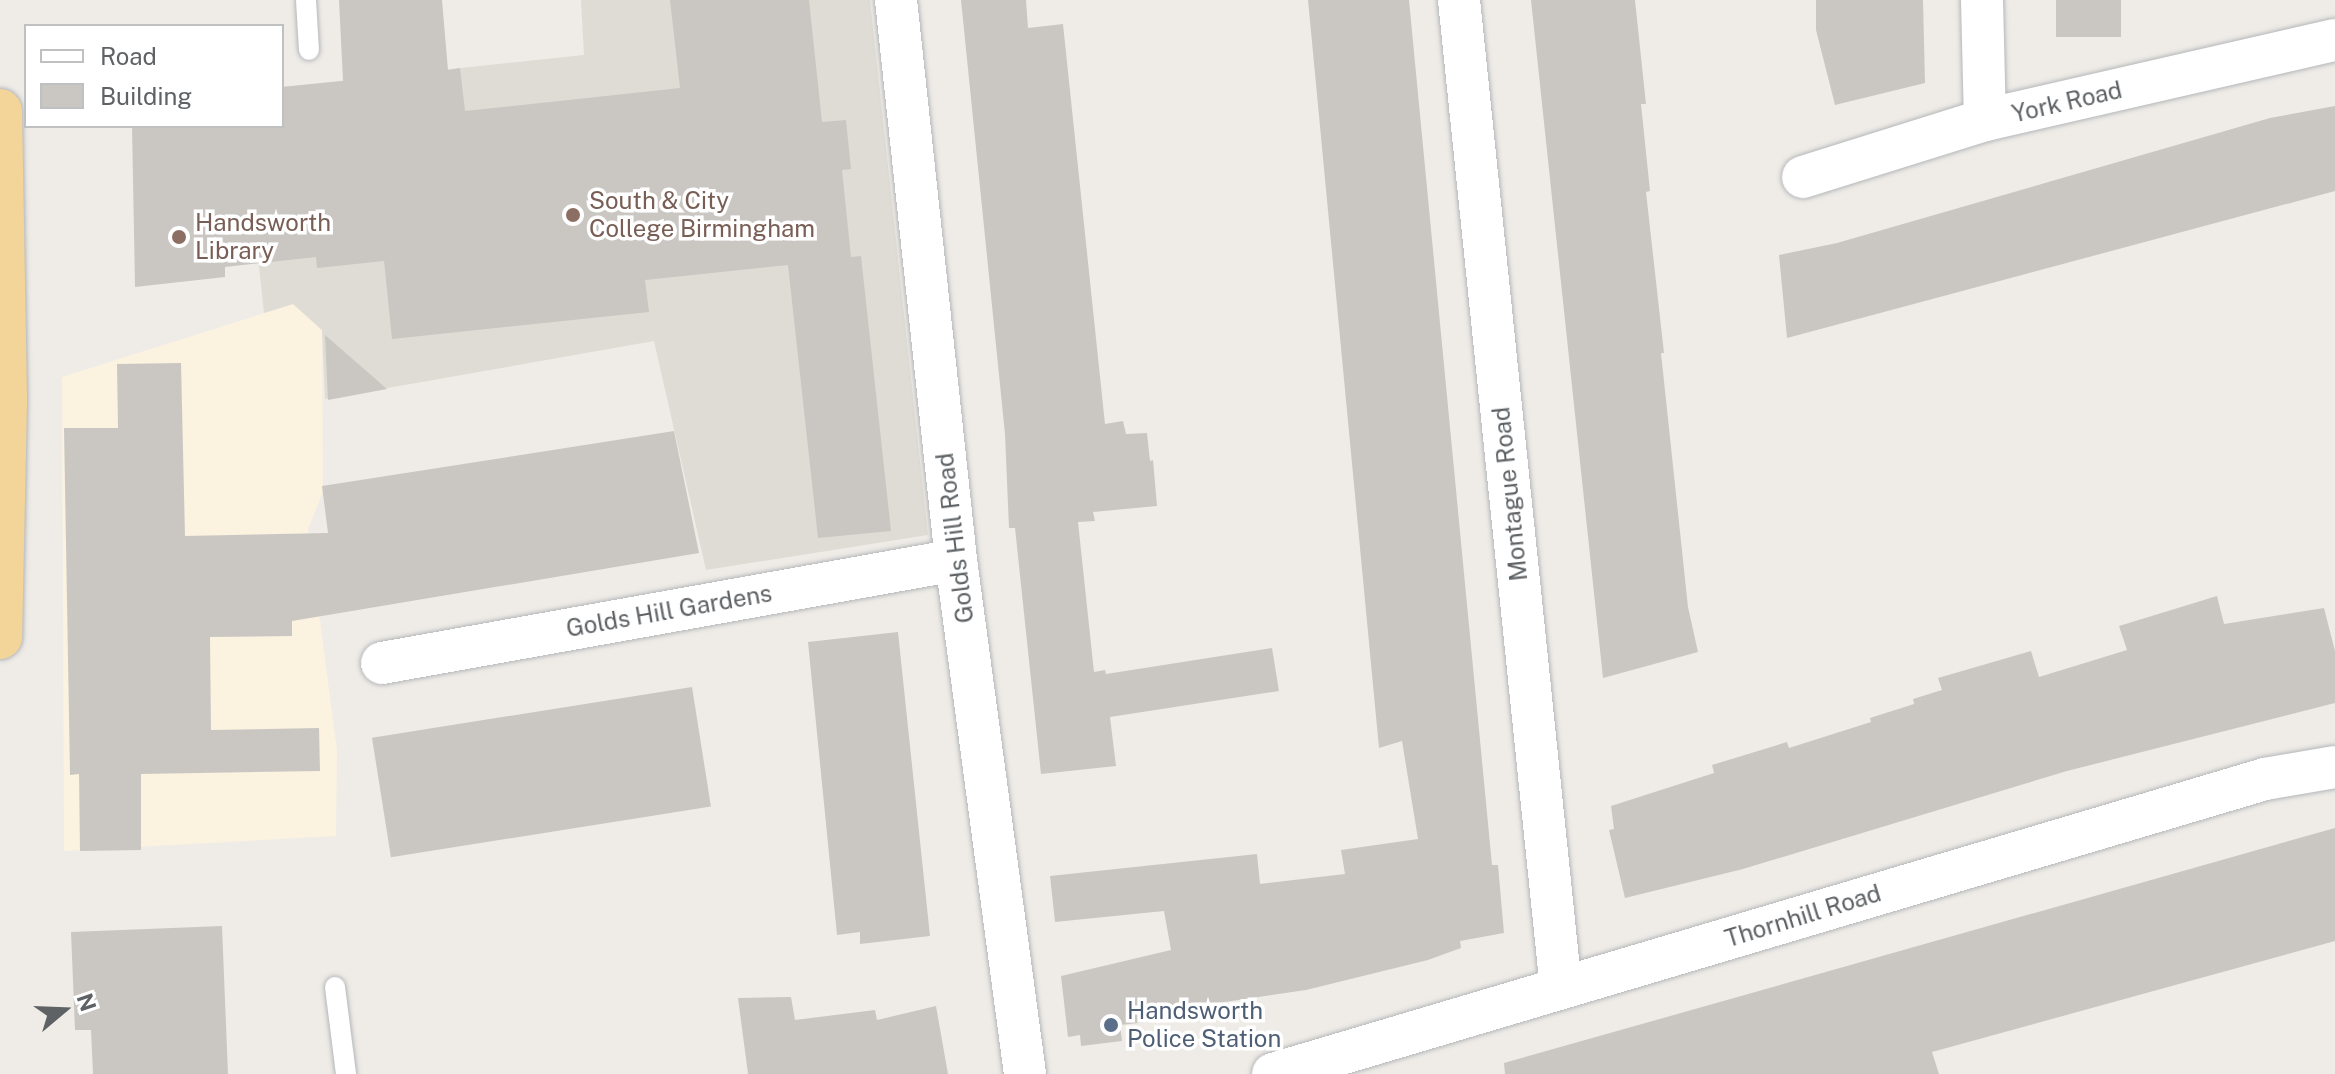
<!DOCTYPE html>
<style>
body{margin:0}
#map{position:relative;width:2335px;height:1074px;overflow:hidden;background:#efece7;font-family:"Public Sans",sans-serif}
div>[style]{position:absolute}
.commercial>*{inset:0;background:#fbf2e0}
.education>*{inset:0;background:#dfdbd5}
.building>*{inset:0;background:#cac7c3;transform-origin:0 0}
.roads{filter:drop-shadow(0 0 2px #b4b7ba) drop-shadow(0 0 2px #b4b7ba)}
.lane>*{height:20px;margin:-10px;padding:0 10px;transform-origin:10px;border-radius:10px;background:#fff}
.street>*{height:42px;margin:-21px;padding:0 21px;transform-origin:21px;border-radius:21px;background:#fff}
.highway>*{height:44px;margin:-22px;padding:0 22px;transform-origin:22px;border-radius:22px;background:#f3d599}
.dots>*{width:22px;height:22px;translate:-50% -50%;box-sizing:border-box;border:4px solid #fff;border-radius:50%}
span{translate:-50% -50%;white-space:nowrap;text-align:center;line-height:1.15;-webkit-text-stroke:7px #fff;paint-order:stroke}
.street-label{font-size:24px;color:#5e6265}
.education-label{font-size:24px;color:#785e54}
.left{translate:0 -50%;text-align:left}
.service-label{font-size:24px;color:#4e5e75}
.legend{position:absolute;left:24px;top:24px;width:260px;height:104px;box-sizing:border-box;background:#fff;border:2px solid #bfc0c1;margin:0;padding:10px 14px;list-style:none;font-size:24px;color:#5e6265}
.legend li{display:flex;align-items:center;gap:16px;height:40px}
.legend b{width:40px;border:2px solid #bfc0c1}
.north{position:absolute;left:24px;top:970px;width:80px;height:80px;-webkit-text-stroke:6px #fff;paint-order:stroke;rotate:71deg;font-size:22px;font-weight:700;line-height:32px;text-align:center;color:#5e6265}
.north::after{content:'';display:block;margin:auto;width:28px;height:36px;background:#5e6265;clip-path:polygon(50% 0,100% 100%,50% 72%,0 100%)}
</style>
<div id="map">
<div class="commercial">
<div style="clip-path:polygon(293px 304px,322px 330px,323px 492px,308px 529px,337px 751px,336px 836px,64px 851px,62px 377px)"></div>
</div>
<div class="education">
<div style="clip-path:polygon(581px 0,870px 0,928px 535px,706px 570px,654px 341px,325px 399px,322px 330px,293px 304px,264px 313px,244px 126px,282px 126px,282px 87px,584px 55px)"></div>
</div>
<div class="building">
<div style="clip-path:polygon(339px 0,442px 0,448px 70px,460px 68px,465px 111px,680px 88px,670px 0,809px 0,822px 122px,846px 120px,851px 169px,842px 170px,851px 257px,861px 256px,891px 531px,818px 538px,788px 265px,645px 280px,649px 312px,392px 339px,384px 261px,317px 268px,316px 257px,225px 267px,225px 277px,135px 287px,132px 126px,282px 126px,282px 87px,343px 81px)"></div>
<div style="clip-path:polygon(961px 0,1026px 0,1028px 28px,1063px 24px,1105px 424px,1123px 421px,1126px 434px,1147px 433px,1150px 461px,1153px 460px,1157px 506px,1093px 512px,1095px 521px,1078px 522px,1094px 672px,1105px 670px,1106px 674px,1272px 648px,1279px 691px,1110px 717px,1116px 766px,1041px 774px,1015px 528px,1009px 528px,1005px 434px)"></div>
<div style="clip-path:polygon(1308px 0,1409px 0,1492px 865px,1498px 865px,1504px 933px,1460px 941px,1461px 948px,1428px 960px,1306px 990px,1218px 1003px,1220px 1014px,1120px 1025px,1122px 1041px,1081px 1046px,1080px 1035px,1068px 1037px,1061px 976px,1171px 950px,1164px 911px,1055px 922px,1050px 876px,1257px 854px,1260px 884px,1345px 874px,1341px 850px,1418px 839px,1402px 741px,1379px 748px)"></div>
<div style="clip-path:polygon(1531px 0,1635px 0,1646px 104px,1641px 104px,1650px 191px,1646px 192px,1664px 353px,1661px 353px,1688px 607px,1698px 652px,1603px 678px)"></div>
<div style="clip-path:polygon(1816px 0,1923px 0,1925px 83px,1835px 105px,1816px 30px)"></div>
<div style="left:2056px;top:0;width:65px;height:37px"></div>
<div style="clip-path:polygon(2335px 106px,2335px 191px,1787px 338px,1779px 255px,1837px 243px,2270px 118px)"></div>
<div style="clip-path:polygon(325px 335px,387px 389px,328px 400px)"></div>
<div style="clip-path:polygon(181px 363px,185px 536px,328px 533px,322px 486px,674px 431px,699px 553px,292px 621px,292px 636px,210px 637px,211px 730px,319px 728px,320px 771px,141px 774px,141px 850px,80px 851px,79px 774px,70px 775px,64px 428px,118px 428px,117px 364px)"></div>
<div style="clip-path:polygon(2217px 596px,2224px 624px,2324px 608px,2335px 651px,2335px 703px,2067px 771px,1743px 869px,1625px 898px,1609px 830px,1614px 829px,1611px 806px,1714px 773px,1712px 765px,1787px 742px,1789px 748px,1871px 722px,1870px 718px,1914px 704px,1913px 699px,1942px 690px,1938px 678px,2031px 651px,2039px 677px,2127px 650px,2119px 626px)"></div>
<div style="clip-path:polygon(898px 632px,930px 936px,860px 944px,860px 932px,837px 935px,808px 642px)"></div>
<div style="left:692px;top:687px;width:121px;height:324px;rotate:81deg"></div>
<div style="clip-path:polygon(2335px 828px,2335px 941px,1932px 1052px,1939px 1074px,1505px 1074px,1504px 1063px)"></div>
<div style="clip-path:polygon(222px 926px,228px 1074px,93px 1074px,91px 1030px,75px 1030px,71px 932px)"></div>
<div style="clip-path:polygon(791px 997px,795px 1020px,875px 1010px,877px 1020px,936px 1006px,948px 1074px,748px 1074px,738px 998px)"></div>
</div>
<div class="roads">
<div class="lane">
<div style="left:306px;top:0;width:50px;rotate:86.6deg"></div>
<div style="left:335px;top:987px;width:88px;rotate:82.8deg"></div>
</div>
<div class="street">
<div style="left:896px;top:0;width:563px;rotate:83.88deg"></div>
<div style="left:956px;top:560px;width:519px;rotate:82.35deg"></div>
<div style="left:1459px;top:0;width:993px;rotate:84.11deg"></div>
<div style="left:1982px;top:0;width:120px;rotate:88.6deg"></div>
<div style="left:1803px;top:177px;width:191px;rotate:-17.4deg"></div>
<div style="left:1985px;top:120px;width:359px;rotate:-12.9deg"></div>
<div style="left:382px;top:663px;width:583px;rotate:-10.17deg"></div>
<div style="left:1273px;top:1074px;width:1035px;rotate:-16.56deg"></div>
<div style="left:2265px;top:779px;width:71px;rotate:-9.7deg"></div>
</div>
<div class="highway">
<div style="left:0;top:111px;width:292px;rotate:89deg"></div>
<div style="left:5px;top:403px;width:234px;rotate:91.2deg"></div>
</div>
</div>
<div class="dots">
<div style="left:573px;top:215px;background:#8d6e63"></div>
<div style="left:179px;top:237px;background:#8d6e63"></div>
<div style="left:1111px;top:1025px;background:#5c6f8a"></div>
</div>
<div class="street-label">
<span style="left:2067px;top:102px;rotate:-13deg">York Road</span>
<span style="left:1510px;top:494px;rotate:-96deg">Montague Road</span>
<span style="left:955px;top:538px;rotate:-97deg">Golds Hill Road</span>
<span style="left:669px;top:611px;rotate:-10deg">Golds Hill Gardens</span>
<span style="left:1803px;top:916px;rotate:-17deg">Thornhill Road</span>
</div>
<div class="education-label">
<span class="left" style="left:589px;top:215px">South &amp; City<br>College Birmingham</span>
<span class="left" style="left:195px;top:237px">Handsworth<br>Library</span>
</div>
<div class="service-label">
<span class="left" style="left:1127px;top:1025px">Handsworth<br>Police Station</span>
</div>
<ul class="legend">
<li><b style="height:10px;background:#fff"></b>Road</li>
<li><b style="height:22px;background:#cac7c3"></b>Building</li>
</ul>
<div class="north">N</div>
</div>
